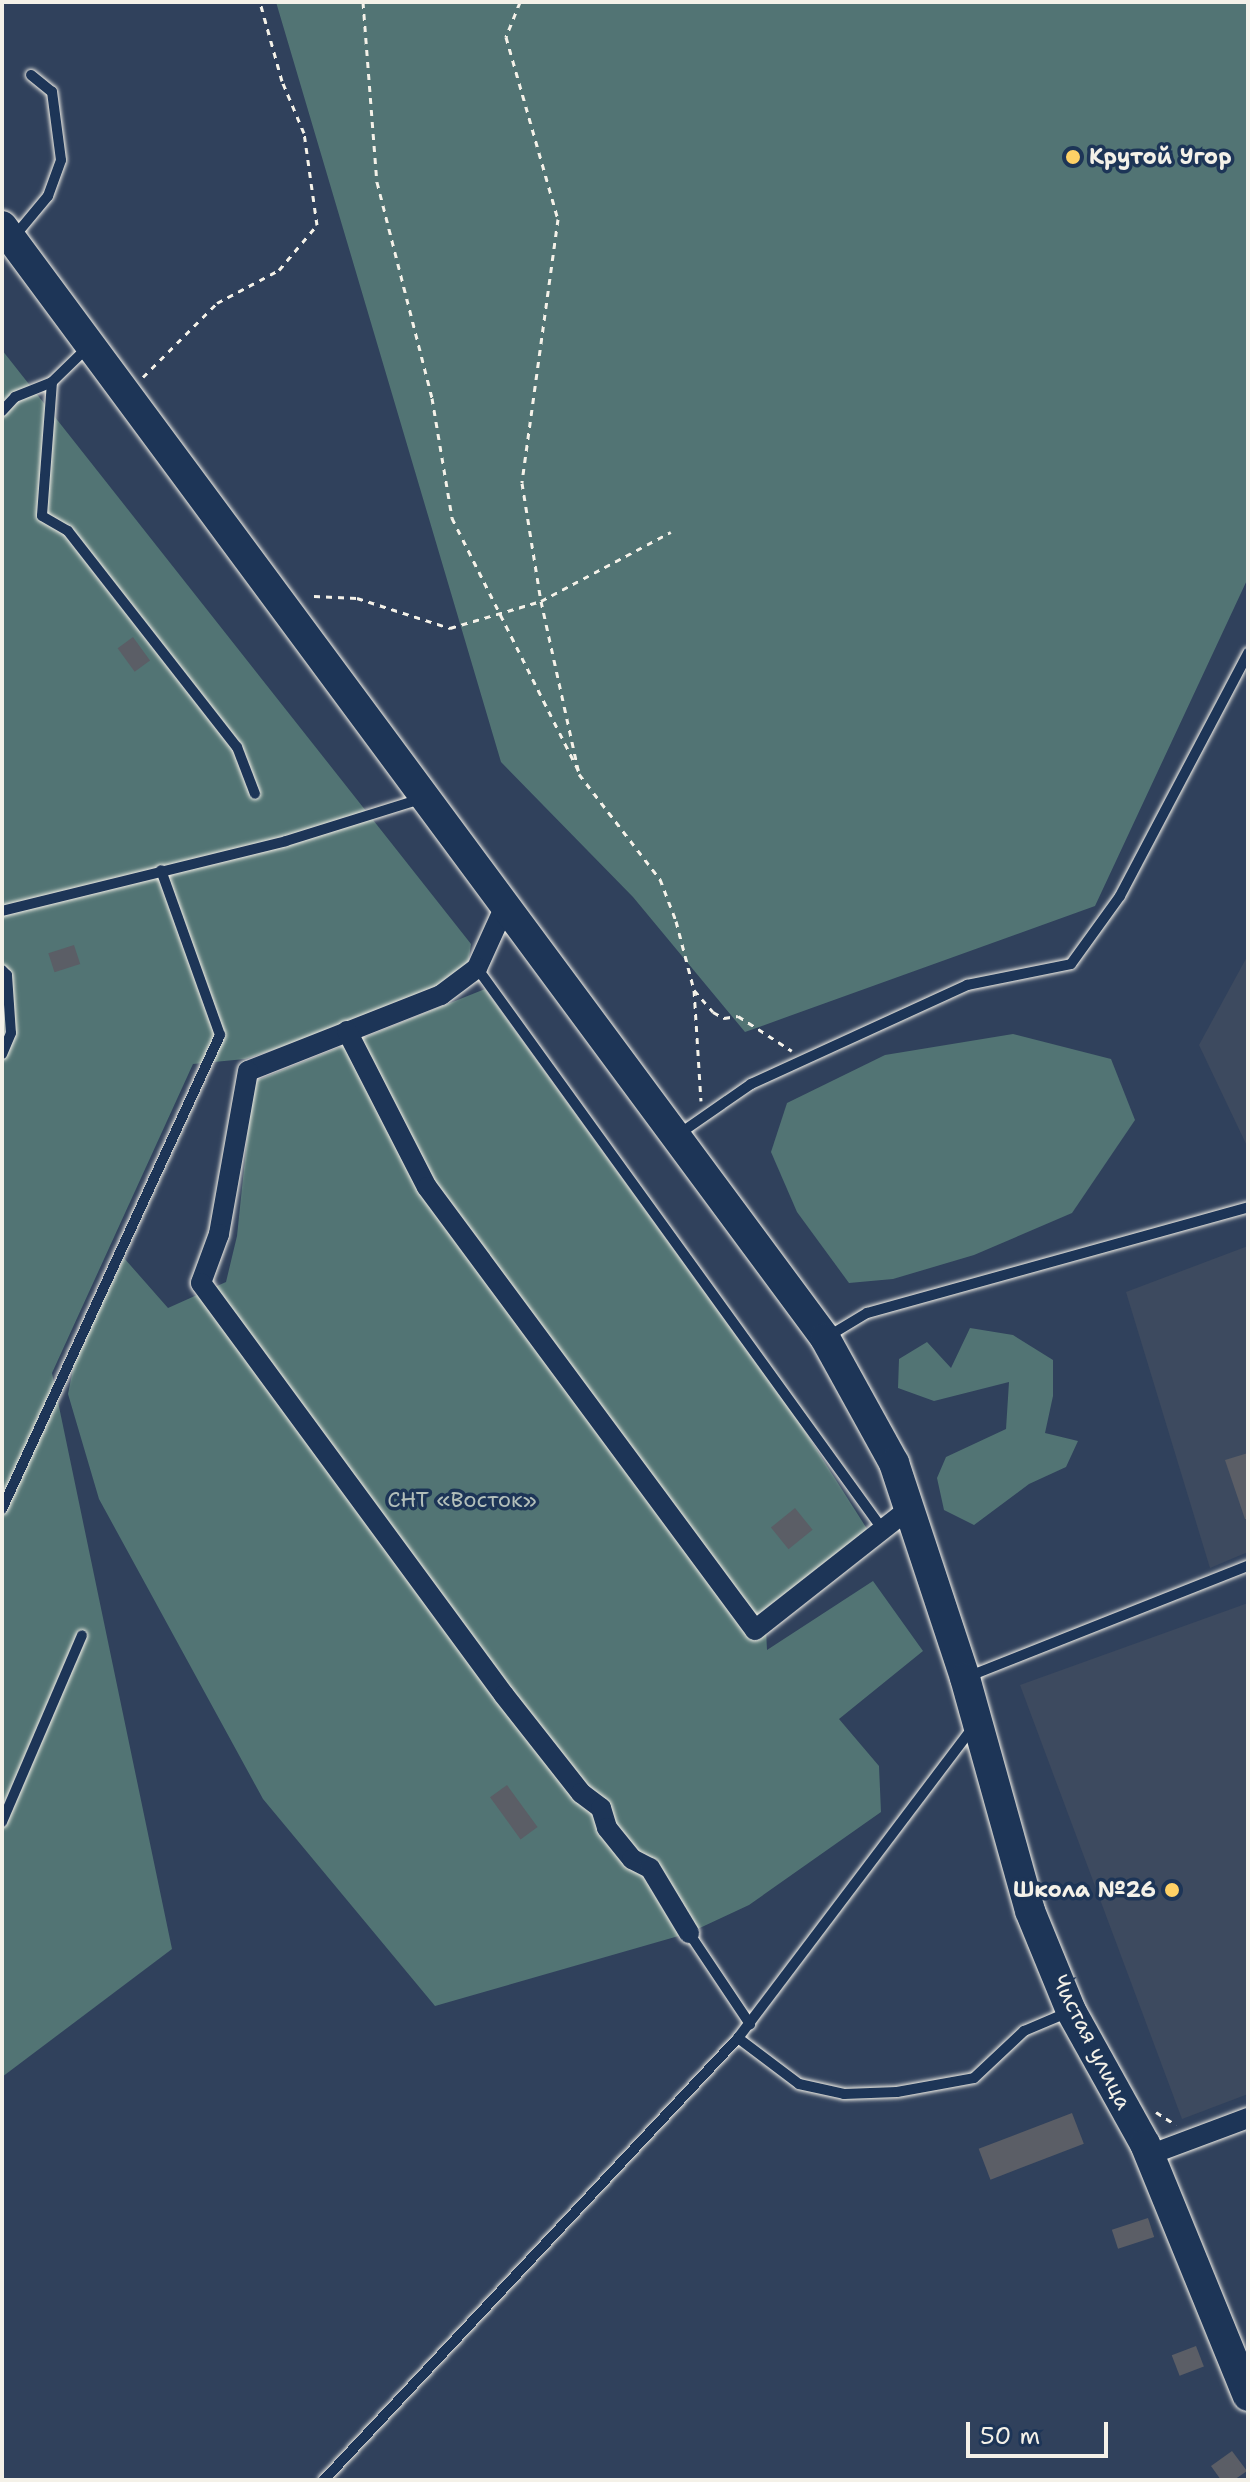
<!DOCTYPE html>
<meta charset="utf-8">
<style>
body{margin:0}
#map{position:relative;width:1250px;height:2482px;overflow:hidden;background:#30415c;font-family:"Shantell Sans",sans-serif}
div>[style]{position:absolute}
.built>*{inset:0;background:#3d4a5f}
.green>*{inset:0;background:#527474}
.building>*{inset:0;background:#5b5e66;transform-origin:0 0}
.path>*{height:3px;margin-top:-1.5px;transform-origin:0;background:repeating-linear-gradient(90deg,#f4f1e8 0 6px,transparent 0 12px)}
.roads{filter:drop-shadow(0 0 2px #f4f1e8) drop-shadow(0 0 2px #f4f1e8)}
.service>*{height:10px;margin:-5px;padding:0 5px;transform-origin:5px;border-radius:5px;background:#1d3557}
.minor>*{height:20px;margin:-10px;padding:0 10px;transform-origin:10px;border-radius:10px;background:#1d3557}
.secondary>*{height:30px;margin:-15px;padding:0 15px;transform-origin:15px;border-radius:15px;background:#1d3557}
.dots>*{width:22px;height:22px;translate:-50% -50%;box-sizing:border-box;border:4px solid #1d3557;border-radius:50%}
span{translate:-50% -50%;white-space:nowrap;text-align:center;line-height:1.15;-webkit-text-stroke:7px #1d3557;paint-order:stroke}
.poi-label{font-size:22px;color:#f4f1e8;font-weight:700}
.left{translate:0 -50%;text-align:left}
.right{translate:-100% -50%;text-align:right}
.park-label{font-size:22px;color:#b3bfba}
.street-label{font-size:22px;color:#f4f1e8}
.frame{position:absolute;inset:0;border:4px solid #f4f1e8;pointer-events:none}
.scale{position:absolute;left:966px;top:2422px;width:142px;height:36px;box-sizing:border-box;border:4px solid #f4f1e8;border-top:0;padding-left:10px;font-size:24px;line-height:28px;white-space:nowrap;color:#f4f1e8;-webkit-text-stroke:6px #1d3557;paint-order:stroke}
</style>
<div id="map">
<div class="built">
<div style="clip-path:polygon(1248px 955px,1248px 1148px,1199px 1045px)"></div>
<div style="clip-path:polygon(1248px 1246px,1248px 1552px,1210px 1568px,1126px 1292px)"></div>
<div style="clip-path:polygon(1248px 1603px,1248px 2094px,1182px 2119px,1020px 1685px)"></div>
</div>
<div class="green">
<div style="clip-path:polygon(276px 2px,1248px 2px,1248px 578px,1095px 906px,745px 1032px,633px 897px,501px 762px)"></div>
<div style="clip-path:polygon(2px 350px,471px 944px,467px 973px,432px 999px,245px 1059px,193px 1064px,52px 1373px,172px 1949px,2px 2077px)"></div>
<div style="clip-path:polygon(485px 989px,801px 1425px,869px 1532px,765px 1609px,767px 1650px,873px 1581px,923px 1651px,839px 1719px,879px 1766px,881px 1812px,749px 1905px,689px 1933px,435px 2006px,263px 1799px,99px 1499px,68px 1394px,75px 1359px,124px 1258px,168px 1308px,226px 1282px,237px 1236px,253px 1082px)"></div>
<div style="clip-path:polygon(1013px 1034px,1111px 1059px,1135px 1120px,1072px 1213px,974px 1255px,893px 1279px,849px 1283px,797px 1212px,771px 1152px,787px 1103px,885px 1055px)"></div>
<div style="clip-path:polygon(970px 1328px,1013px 1335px,1053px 1360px,1053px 1396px,1045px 1433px,1078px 1441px,1066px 1467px,1029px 1484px,974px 1525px,944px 1510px,937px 1478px,946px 1457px,1006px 1429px,1009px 1382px,934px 1401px,898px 1388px,899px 1359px,927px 1342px,951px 1368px)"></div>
</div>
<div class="building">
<div style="left:133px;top:637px;width:29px;height:19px;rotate:54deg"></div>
<div style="left:74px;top:945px;width:20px;height:27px;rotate:72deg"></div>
<div style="clip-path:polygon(1248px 1453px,1248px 1519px,1245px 1519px,1225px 1460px)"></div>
<div style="left:795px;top:1508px;width:28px;height:31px;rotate:51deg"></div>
<div style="left:507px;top:1785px;width:52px;height:21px;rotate:54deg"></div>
<div style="left:1072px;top:2113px;width:33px;height:100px;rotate:69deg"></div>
<div style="left:1148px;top:2218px;width:20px;height:38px;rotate:72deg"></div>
<div style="left:1196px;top:2346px;width:22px;height:26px;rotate:69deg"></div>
<div style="clip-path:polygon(1232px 2451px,1247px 2471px,1234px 2480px,1221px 2480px,1211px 2466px)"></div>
</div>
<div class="path">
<div style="left:363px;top:2px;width:181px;rotate:85.6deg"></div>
<div style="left:377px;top:182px;width:223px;rotate:75.7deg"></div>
<div style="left:432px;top:398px;width:122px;rotate:80.5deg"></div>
<div style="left:452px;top:518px;width:282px;rotate:63.4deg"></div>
<div style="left:520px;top:2px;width:38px;rotate:112deg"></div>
<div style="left:506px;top:37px;width:189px;rotate:74.1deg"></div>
<div style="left:558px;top:219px;width:266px;rotate:97.8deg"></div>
<div style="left:522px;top:483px;width:120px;rotate:80.9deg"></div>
<div style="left:541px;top:601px;width:177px;rotate:77.6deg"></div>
<div style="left:579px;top:774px;width:133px;rotate:52.4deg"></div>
<div style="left:660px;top:879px;width:45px;rotate:69.1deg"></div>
<div style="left:676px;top:921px;width:71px;rotate:75.4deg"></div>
<div style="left:694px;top:990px;width:111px;rotate:86.4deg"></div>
<div style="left:143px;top:377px;width:105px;rotate:-45deg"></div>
<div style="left:217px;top:303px;width:70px;rotate:-28deg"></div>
<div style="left:279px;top:270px;width:59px;rotate:-49.8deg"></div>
<div style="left:317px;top:225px;width:93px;rotate:-98deg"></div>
<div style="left:304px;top:133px;width:56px;rotate:-112.9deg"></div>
<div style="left:282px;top:81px;width:82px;rotate:-105.6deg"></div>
<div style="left:314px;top:596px;width:43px;rotate:2.7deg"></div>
<div style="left:357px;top:598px;width:98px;rotate:17.9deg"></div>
<div style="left:450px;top:628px;width:95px;rotate:-16.5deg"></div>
<div style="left:541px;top:601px;width:147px;rotate:-28deg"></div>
<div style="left:694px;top:990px;width:29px;rotate:49deg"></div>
<div style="left:713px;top:1012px;width:13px;rotate:29deg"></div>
<div style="left:724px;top:1018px;width:14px;rotate:-8deg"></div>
<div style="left:738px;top:1016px;width:64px;rotate:32.9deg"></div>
<div style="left:1156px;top:2112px;width:24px;rotate:33deg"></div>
</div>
<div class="roads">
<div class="service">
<div style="left:13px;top:238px;width:55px;rotate:-50.2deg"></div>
<div style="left:48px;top:196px;width:38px;rotate:-70deg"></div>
<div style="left:61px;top:160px;width:69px;rotate:-97.5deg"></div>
<div style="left:52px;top:92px;width:27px;rotate:-141deg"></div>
<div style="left:89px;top:346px;width:52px;rotate:135.8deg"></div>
<div style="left:52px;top:382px;width:134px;rotate:94.3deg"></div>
<div style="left:42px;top:516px;width:30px;rotate:30deg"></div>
<div style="left:68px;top:531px;width:274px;rotate:52deg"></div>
<div style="left:237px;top:747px;width:50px;rotate:69deg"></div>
<div style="left:2px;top:411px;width:19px;rotate:-47deg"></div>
<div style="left:15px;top:397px;width:40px;rotate:-22deg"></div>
<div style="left:2px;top:911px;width:292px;rotate:-13.8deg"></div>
<div style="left:286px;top:841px;width:141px;rotate:-17.3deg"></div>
<div style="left:477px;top:968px;width:693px;rotate:54.15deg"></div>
<div style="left:2px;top:970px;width:7px;rotate:45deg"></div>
<div style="left:7px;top:975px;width:58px;rotate:86.1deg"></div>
<div style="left:11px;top:1033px;width:23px;rotate:113deg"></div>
<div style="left:679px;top:1134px;width:88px;rotate:-34.8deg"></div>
<div style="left:751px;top:1084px;width:238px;rotate:-24.6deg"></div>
<div style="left:967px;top:985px;width:106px;rotate:-11.4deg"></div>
<div style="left:1071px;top:964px;width:84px;rotate:-54.2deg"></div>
<div style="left:1120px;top:896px;width:275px;rotate:-62.2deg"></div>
<div style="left:827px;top:1337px;width:47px;rotate:-31deg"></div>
<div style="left:867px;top:1313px;width:395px;rotate:-15.5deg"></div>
<div style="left:2px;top:1509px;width:522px;rotate:-65.3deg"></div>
<div style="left:220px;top:1035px;width:175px;rotate:-109.7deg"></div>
<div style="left:967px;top:1677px;width:302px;rotate:-21.6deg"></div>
<div style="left:2px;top:1822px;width:203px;rotate:-66.8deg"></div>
<div style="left:689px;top:1933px;width:110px;rotate:56.2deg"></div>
<div style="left:738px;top:2038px;width:76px;rotate:37deg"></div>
<div style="left:799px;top:2084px;width:46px;rotate:12.5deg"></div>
<div style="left:844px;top:2094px;width:53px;rotate:-2.2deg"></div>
<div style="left:897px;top:2092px;width:78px;rotate:-10.3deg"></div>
<div style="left:974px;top:2078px;width:69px;rotate:-43.2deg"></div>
<div style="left:1024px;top:2031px;width:49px;rotate:-22.9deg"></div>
<div style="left:324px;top:2480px;width:606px;rotate:-46.87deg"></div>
<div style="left:738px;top:2038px;width:388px;rotate:-52.9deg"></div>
</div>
<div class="minor">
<div style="left:506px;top:904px;width:70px;rotate:114.4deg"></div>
<div style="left:477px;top:968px;width:45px;rotate:143.1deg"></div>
<div style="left:441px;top:995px;width:207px;rotate:158.5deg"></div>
<div style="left:248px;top:1071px;width:166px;rotate:100.1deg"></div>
<div style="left:219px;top:1234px;width:52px;rotate:110.2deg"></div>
<div style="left:201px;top:1283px;width:511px;rotate:53.67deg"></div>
<div style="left:504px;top:1695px;width:125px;rotate:51.8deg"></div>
<div style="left:581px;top:1793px;width:25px;rotate:37deg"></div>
<div style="left:601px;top:1808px;width:21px;rotate:73deg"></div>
<div style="left:607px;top:1828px;width:40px;rotate:51deg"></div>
<div style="left:632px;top:1859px;width:20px;rotate:27deg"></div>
<div style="left:650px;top:1868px;width:76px;rotate:59deg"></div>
<div style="left:347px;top:1031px;width:175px;rotate:62.9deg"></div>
<div style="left:427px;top:1187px;width:551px;rotate:53.48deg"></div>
<div style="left:755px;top:1630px;width:197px;rotate:-38.2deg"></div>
<div style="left:1149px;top:2155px;width:106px;rotate:-20.5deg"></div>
</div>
<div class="secondary">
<div style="left:2px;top:226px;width:1383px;rotate:53.49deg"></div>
<div style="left:825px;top:1338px;width:143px;rotate:61.1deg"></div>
<div style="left:894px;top:1463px;width:226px;rotate:71.7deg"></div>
<div style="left:965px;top:1678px;width:242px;rotate:74.4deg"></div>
<div style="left:1030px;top:1911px;width:108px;rotate:67.7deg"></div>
<div style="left:1071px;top:2011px;width:152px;rotate:60.9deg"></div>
<div style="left:1145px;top:2144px;width:272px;rotate:67.8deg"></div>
</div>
</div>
<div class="dots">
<div style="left:1073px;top:157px;background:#ffd166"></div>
<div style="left:1172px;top:1890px;background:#ffd166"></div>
</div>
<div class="poi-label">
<span class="left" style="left:1089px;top:157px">Крутой Угор</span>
<span class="right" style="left:1156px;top:1890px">Школа №26</span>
</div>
<div class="park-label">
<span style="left:462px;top:1500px">СНТ «Восток»</span>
</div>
<div class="street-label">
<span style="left:1092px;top:2042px;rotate:63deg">Чистая улица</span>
</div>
<div class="frame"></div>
<div class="scale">50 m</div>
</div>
